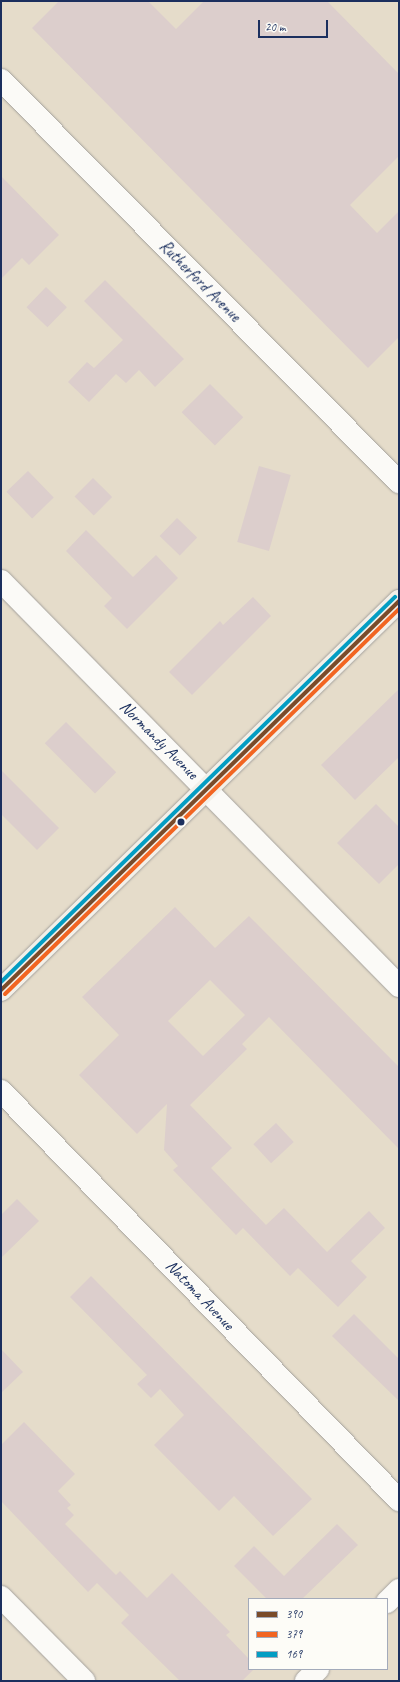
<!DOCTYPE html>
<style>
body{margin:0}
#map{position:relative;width:400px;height:1682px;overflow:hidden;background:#e5dcca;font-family:Caveat,sans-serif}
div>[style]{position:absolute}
.building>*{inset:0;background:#dccecc;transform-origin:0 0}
.roads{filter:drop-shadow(0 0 1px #a4a19d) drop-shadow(0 0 1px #a4a19d)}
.street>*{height:22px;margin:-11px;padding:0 11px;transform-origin:11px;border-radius:11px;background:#fbfaf7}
.secondary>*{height:22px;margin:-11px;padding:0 11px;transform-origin:11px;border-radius:11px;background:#f3f0e9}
.bus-1>*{height:4px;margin:-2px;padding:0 2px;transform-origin:2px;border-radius:2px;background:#7a4b2a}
.bus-2>*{height:4px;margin:-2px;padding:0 2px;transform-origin:2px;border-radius:2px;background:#f26522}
.bus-3>*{height:4px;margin:-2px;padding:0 2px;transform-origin:2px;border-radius:2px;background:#039dc3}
.dots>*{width:11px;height:11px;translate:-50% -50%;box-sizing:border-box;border:2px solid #fdfcf7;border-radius:50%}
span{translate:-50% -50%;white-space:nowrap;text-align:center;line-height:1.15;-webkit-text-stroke:3px #fdfcf7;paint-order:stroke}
.street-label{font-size:17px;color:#1b2f5e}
.frame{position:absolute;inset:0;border:2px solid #1b2f5e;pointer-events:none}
.legend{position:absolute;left:248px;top:1598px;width:140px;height:72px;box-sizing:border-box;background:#fdfcf7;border:1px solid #a3aaba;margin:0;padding:5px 7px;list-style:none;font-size:12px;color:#1b2f5e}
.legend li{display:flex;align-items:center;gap:8px;height:20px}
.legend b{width:20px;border:1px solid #a3aaba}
.scale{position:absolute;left:258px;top:20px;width:70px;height:18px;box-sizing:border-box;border:2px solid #1b2f5e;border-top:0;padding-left:5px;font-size:12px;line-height:14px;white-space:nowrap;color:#1b2f5e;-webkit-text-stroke:3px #fdfcf7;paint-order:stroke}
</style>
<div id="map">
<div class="building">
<div style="clip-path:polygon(59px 1px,148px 1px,176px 29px,204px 1px,327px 1px,399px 74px,399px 156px,350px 205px,377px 233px,399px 211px,399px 337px,368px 368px,32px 28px)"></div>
<div style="clip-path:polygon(1px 176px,59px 235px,29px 265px,22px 258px,1px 279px)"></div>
<div style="clip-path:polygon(105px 280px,184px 359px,155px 387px,139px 370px,126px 383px,116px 374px,89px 402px,68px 382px,87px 362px,94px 368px,123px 340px,84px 301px)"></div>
<div style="left:46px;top:287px;width:29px;height:28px;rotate:44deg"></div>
<div style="left:210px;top:384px;width:47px;height:40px;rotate:45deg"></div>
<div style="left:259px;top:466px;width:33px;height:79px;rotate:16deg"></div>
<div style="left:28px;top:471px;width:37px;height:30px;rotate:46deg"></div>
<div style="left:93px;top:478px;width:27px;height:26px;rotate:45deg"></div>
<div style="left:177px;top:518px;width:28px;height:25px;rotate:44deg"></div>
<div style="clip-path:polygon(86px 530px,133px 577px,156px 555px,178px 578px,127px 629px,104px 606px,112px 598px,66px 551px)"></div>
<div style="clip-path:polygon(253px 597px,271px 616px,192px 695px,169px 672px,220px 621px,223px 625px)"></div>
<div style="clip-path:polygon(399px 689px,399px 757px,355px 800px,321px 765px)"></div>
<div style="left:66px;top:722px;width:71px;height:30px;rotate:45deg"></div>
<div style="clip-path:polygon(1px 770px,59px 828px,37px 850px,1px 814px)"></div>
<div style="clip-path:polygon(376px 804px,399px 827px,399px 864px,379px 884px,337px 843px)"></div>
<div style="clip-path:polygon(evenodd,175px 907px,215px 948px,249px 916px,399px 1067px,399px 1149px,269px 1017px,242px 1044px,247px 1049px,190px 1105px,232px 1148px,211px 1168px,266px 1225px,284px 1208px,327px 1252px,369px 1211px,385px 1228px,351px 1261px,367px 1277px,338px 1307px,298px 1268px,290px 1276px,243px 1228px,236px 1235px,173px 1170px,178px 1166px,164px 1150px,167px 1104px,137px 1134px,79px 1075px,119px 1035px,82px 997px,175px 907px,210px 980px,245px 1015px,203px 1056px,168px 1021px,210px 980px)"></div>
<div style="left:276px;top:1123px;width:26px;height:31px;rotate:47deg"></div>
<div style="clip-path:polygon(17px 1199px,39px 1221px,1px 1258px,1px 1215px)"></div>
<div style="clip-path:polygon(91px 1276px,312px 1499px,273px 1536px,234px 1496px,219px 1511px,154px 1445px,184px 1415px,160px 1389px,151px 1398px,137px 1384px,147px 1375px,70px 1297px)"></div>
<div style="clip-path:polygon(354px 1314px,399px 1359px,399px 1401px,332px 1336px)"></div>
<div style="clip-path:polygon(1px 1349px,23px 1372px,1px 1393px)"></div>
<div style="clip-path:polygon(24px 1422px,75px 1474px,58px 1491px,71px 1505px,67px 1508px,74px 1515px,65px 1524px,116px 1575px,120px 1571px,147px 1598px,172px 1573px,230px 1632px,226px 1635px,249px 1659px,249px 1669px,254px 1669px,242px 1681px,180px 1681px,121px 1623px,129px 1615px,97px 1583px,88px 1592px,1px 1501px,1px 1445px)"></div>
<div style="clip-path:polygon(337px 1524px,358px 1545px,302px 1599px,267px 1599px,234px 1566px,254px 1546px,284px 1576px)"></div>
</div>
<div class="roads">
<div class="street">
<div style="left:1px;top:80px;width:566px;rotate:45.29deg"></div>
<div style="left:1px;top:581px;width:568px;rotate:45.5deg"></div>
<div style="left:1px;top:1091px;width:571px;rotate:45.78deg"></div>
<div style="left:1px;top:1597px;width:118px;rotate:45.3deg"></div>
<div style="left:387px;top:1602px;width:17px;rotate:-45deg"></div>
<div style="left:306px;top:1681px;width:17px;rotate:-45deg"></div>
</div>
<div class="secondary">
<div style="left:1px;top:990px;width:557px;rotate:-44.34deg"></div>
</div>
</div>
<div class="bus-1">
<div style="left:1px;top:990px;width:557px;rotate:-44.34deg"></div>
</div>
<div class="bus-2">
<div style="left:5px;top:994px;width:551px;rotate:-44.34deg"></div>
</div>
<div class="bus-3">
<div style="left:1px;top:982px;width:551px;rotate:-44.34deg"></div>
</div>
<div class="dots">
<div style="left:181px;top:822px;background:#1b2f5e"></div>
</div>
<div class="street-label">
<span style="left:200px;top:281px;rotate:45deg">Rutherford Avenue</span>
<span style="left:159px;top:740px;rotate:45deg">Normandy Avenue</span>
<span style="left:200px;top:1295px;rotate:46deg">Natoma Avenue</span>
</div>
<div class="frame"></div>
<ul class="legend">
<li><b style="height:5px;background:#7a4b2a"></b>390</li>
<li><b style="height:5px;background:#f26522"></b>379</li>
<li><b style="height:5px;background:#039dc3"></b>169</li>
</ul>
<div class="scale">20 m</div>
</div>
